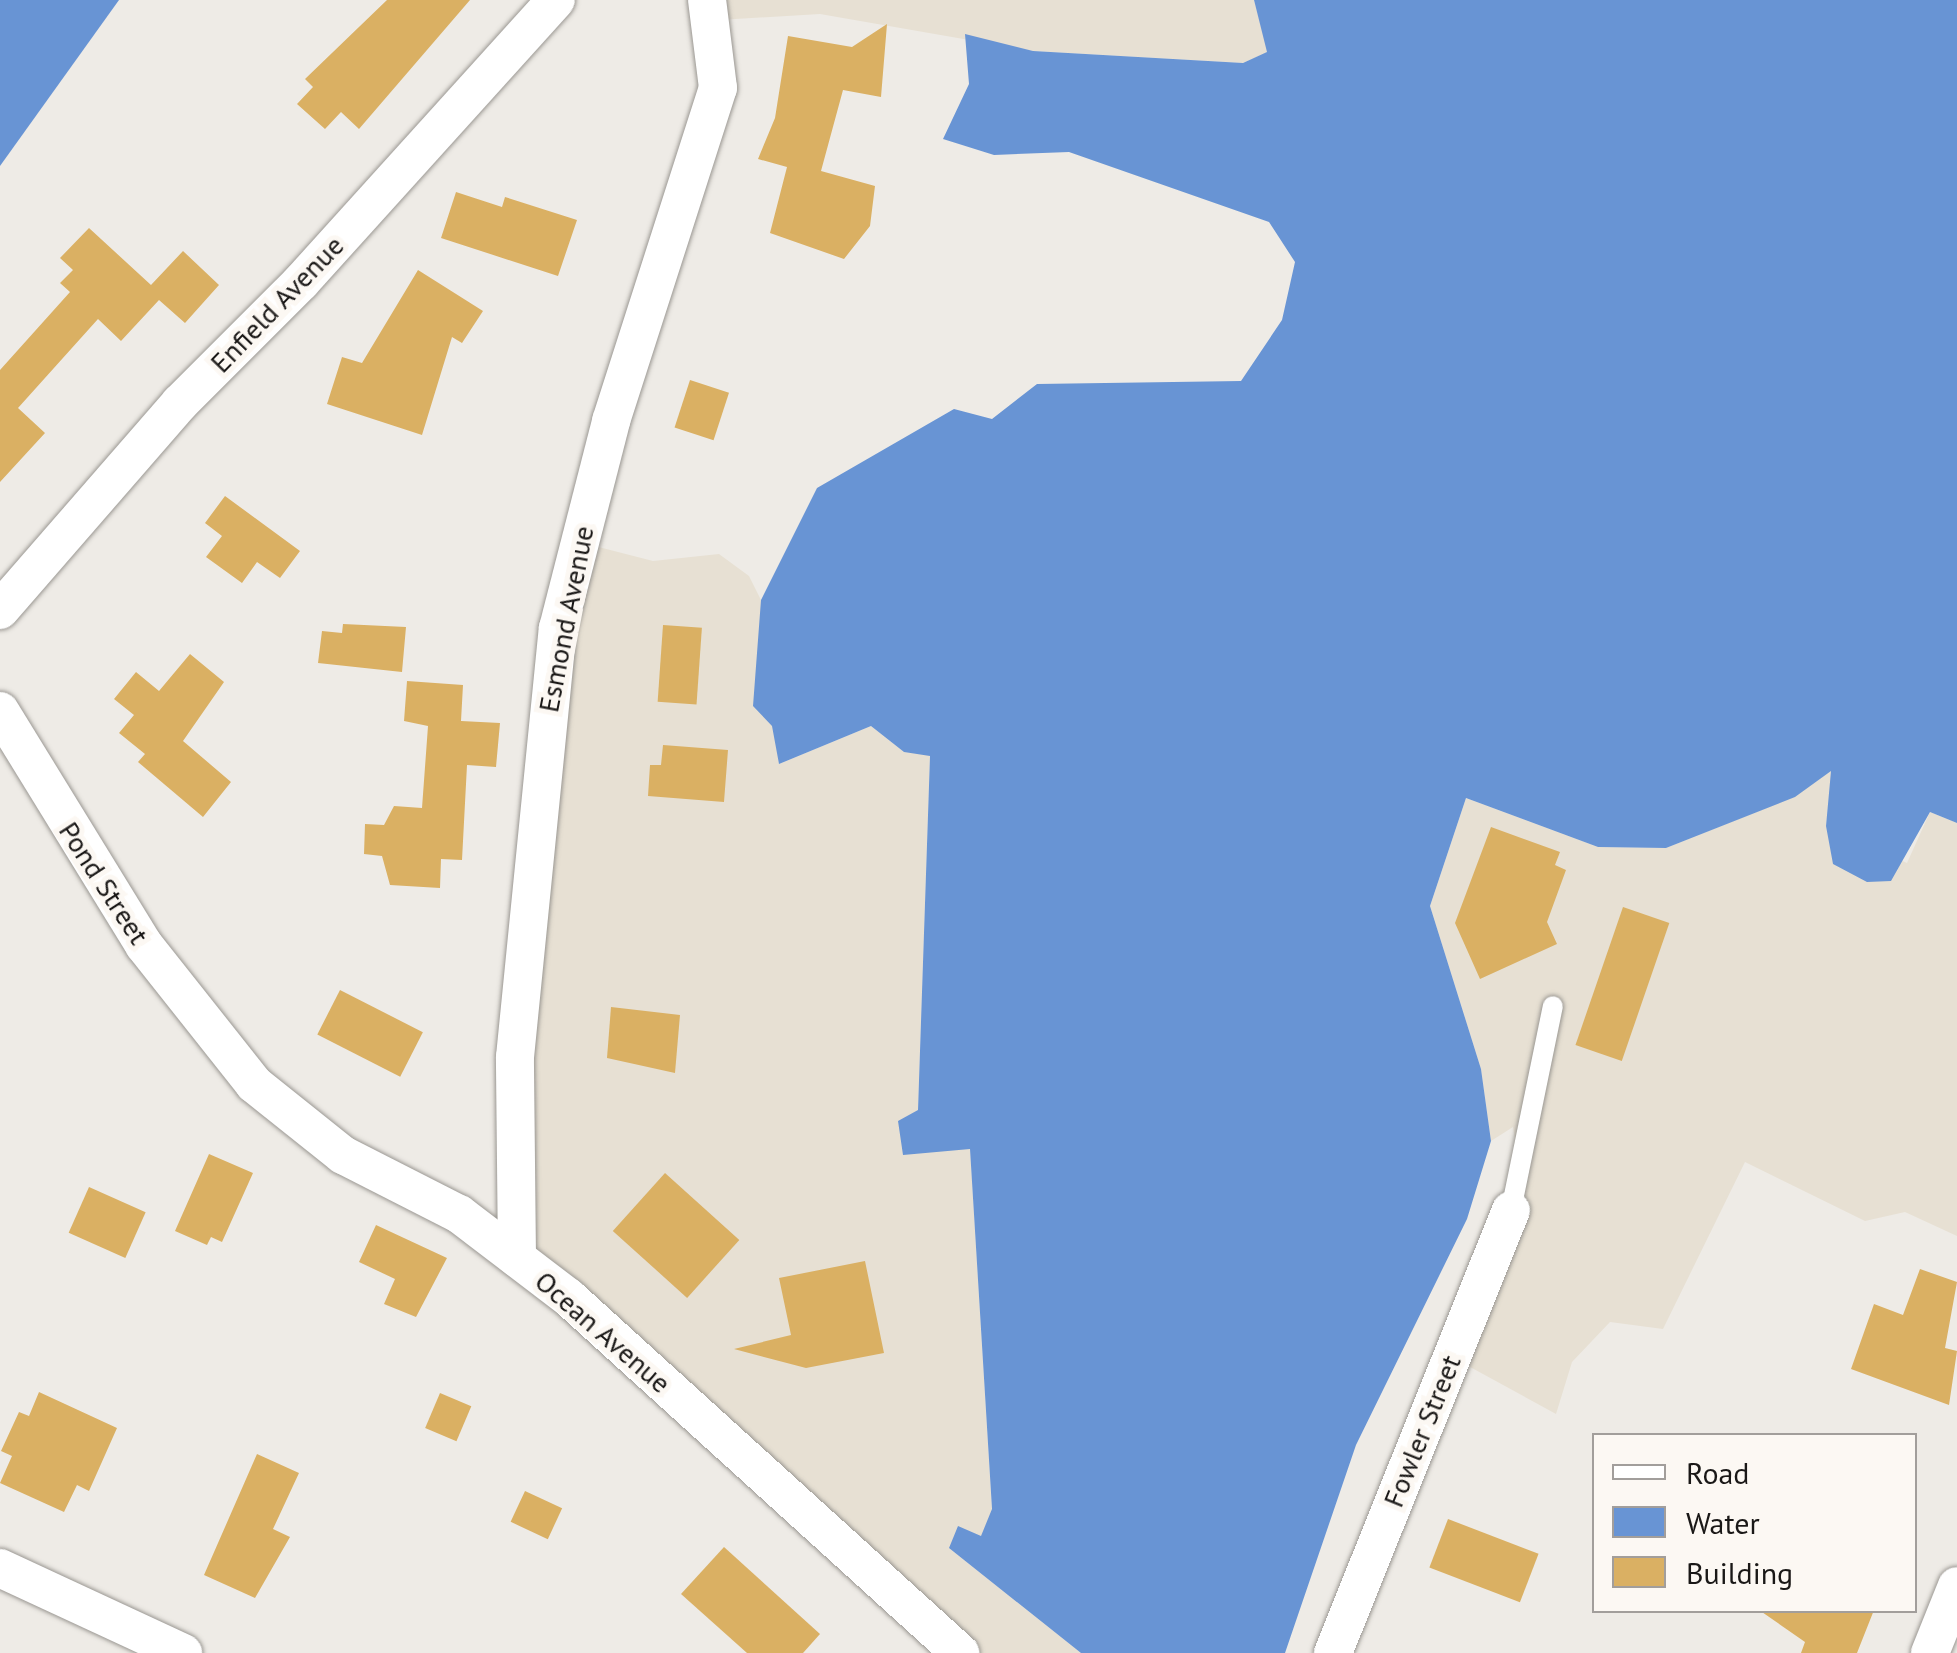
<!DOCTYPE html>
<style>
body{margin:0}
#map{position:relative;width:1957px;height:1653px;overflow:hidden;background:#eeebe6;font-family:"PT Sans",sans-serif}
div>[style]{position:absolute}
.built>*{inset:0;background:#e7e0d3}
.water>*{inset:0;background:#6894d4}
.building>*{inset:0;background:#dab063;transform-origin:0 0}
.roads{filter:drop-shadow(0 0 2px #9a9792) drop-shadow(0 0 2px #9a9792)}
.lane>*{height:20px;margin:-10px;padding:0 10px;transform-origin:10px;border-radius:10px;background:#fff}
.street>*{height:38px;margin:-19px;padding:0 19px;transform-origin:19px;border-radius:19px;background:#fff}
span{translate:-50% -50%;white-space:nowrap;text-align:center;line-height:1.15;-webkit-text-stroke:10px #fcf8f3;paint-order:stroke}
.street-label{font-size:28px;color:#1a1817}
.legend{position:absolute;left:1592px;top:1433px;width:325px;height:180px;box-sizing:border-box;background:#fcf8f3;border:2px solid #a29e9b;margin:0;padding:12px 18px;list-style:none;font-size:30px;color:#1a1817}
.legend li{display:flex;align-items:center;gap:20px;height:50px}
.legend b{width:50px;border:2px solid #a29e9b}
</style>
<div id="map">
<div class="built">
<div style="clip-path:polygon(710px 0,1254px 0,1268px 52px,1243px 63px,1033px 51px,820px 14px,719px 20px)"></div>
<div style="clip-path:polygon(583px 543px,653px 561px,719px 554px,749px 576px,761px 600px,779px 764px,871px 726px,904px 752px,930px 755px,918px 1110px,970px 1148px,992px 1510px,981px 1537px,949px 1548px,1081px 1653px,967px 1653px,529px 1263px,513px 1055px)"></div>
<div style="clip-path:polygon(1832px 770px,1826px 826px,1907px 863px,1930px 812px,1957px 823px,1957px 1236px,1905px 1212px,1865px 1221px,1745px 1162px,1663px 1329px,1610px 1322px,1572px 1362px,1556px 1414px,1450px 1356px,1518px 1156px,1513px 1127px,1491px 1141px,1481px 1069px,1430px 906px,1466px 798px,1598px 847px,1666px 848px,1794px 797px)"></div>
</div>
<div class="water">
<div style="clip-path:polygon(0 0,119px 0,0 166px)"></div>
<div style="clip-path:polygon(1254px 0,1957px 0,1957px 823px,1930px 812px,1891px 881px,1867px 882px,1833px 864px,1826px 826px,1831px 771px,1795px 797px,1666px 848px,1598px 847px,1466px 798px,1430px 906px,1481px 1069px,1491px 1141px,1467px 1219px,1356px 1445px,1285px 1653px,1081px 1653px,949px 1548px,958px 1526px,981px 1536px,992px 1509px,970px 1149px,903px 1155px,898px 1121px,918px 1110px,930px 756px,904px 752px,871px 726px,779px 764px,772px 726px,753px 706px,761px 600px,817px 488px,954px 409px,992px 419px,1037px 384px,1241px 381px,1282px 320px,1295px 262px,1269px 222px,1069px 152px,994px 155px,943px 139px,969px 84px,965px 34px,1033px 51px,1243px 63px,1267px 52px)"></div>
</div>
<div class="building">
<div style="clip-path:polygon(387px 0,470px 0,359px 129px,341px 112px,325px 129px,297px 104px,313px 87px,305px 79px)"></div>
<div style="clip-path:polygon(887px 24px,881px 97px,843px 90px,821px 171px,875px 186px,870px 226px,844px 259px,770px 233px,787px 167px,758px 159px,775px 118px,788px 36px,852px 47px)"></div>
<div style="clip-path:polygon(456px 192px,502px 207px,505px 197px,577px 220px,558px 276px,441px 238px)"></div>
<div style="clip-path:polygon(89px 228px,151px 285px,183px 251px,219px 285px,185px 323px,159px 300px,121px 341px,98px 319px,18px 408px,45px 433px,0 482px,0 370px,70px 292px,60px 283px,73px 270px,60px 258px)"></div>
<div style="clip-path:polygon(418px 270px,483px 311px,462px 343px,452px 337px,422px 435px,327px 404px,342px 357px,362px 363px)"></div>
<div style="left:690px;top:380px;width:41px;height:50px;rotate:18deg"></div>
<div style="clip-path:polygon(225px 496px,300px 551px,280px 578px,257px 562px,242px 583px,206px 557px,222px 536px,205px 523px)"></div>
<div style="clip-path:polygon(343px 624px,406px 627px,402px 672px,318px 663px,322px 631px,342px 633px)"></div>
<div style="left:663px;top:625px;width:39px;height:77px;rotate:4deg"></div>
<div style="clip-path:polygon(190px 654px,224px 682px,183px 741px,231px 782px,203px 817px,138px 762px,145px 754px,119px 733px,134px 715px,114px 699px,136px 672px,159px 691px)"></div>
<div style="clip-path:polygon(407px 681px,463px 685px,461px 721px,500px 723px,496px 767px,467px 765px,462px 860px,441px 859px,440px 888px,390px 885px,382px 856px,364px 854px,365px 824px,384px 825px,394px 806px,422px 808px,428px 726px,404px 721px)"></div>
<div style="clip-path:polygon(663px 745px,728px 750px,724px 802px,648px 796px,650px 765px,661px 765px)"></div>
<div style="clip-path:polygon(1491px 827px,1560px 852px,1555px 865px,1566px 870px,1547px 922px,1557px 944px,1480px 979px,1455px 923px)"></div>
<div style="left:1623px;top:907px;width:49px;height:146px;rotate:19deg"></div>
<div style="left:340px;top:990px;width:93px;height:50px;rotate:27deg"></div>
<div style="clip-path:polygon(611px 1007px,680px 1015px,675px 1073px,607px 1058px)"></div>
<div style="clip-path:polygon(209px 1154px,253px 1173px,222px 1242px,211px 1237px,207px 1245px,175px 1231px)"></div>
<div style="left:665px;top:1173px;width:100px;height:78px;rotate:42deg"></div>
<div style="left:89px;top:1187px;width:62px;height:50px;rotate:24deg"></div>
<div style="clip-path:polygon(376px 1225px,447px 1258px,416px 1317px,384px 1304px,395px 1279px,359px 1262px)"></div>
<div style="clip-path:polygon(865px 1261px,884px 1353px,806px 1368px,734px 1349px,791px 1335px,779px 1278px)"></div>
<div style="clip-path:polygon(1920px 1269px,1957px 1282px,1945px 1348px,1957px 1351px,1949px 1405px,1851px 1369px,1874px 1304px,1903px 1315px)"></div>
<div style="clip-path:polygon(39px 1392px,117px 1428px,89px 1491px,77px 1485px,64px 1512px,0 1483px,12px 1456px,1px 1451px,19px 1412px,29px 1416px)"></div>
<div style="left:440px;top:1393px;width:34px;height:38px;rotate:23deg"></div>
<div style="clip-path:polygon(257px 1454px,299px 1473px,273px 1529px,290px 1537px,255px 1598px,204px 1575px)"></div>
<div style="left:525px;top:1491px;width:41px;height:34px;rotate:25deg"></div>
<div style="left:1448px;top:1519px;width:97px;height:52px;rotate:21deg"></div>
<div style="clip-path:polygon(724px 1547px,820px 1634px,803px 1653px,747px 1653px,681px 1594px)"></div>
<div style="clip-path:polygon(1759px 1610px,1874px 1610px,1857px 1653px,1801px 1653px,1805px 1642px)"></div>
</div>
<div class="roads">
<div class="lane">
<div style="left:1511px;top:1210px;width:208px;rotate:-78.4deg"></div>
</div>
<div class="street">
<div style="left:0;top:610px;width:274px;rotate:-49deg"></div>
<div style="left:180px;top:403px;width:171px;rotate:-45deg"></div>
<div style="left:301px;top:282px;width:380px;rotate:-47.9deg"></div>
<div style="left:0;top:711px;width:275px;rotate:58.4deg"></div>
<div style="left:144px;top:945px;width:177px;rotate:51.6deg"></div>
<div style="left:254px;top:1084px;width:114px;rotate:38.6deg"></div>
<div style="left:343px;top:1155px;width:130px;rotate:27deg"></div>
<div style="left:459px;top:1214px;width:137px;rotate:37.3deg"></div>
<div style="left:568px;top:1297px;width:530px;rotate:42.24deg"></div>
<div style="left:517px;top:1258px;width:201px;rotate:-90.6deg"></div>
<div style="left:515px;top:1057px;width:431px;rotate:-84.3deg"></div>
<div style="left:558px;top:628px;width:214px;rotate:-75.6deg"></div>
<div style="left:611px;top:421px;width:350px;rotate:-72.2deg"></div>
<div style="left:718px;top:88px;width:89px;rotate:-97.1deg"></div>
<div style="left:0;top:1568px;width:202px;rotate:24.9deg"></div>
<div style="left:1333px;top:1653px;width:477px;rotate:-68.1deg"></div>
<div style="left:1930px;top:1653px;width:72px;rotate:-68.1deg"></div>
</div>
</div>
<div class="street-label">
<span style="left:277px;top:304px;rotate:-46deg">Enfield Avenue</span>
<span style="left:566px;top:619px;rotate:-79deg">Esmond Avenue</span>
<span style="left:104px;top:883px;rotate:57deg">Pond Street</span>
<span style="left:603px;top:1332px;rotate:41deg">Ocean Avenue</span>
<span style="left:1422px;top:1431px;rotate:-68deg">Fowler Street</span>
</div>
<ul class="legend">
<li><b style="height:12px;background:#fff"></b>Road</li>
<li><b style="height:28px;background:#6894d4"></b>Water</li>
<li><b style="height:28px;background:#dab063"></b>Building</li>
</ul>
</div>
